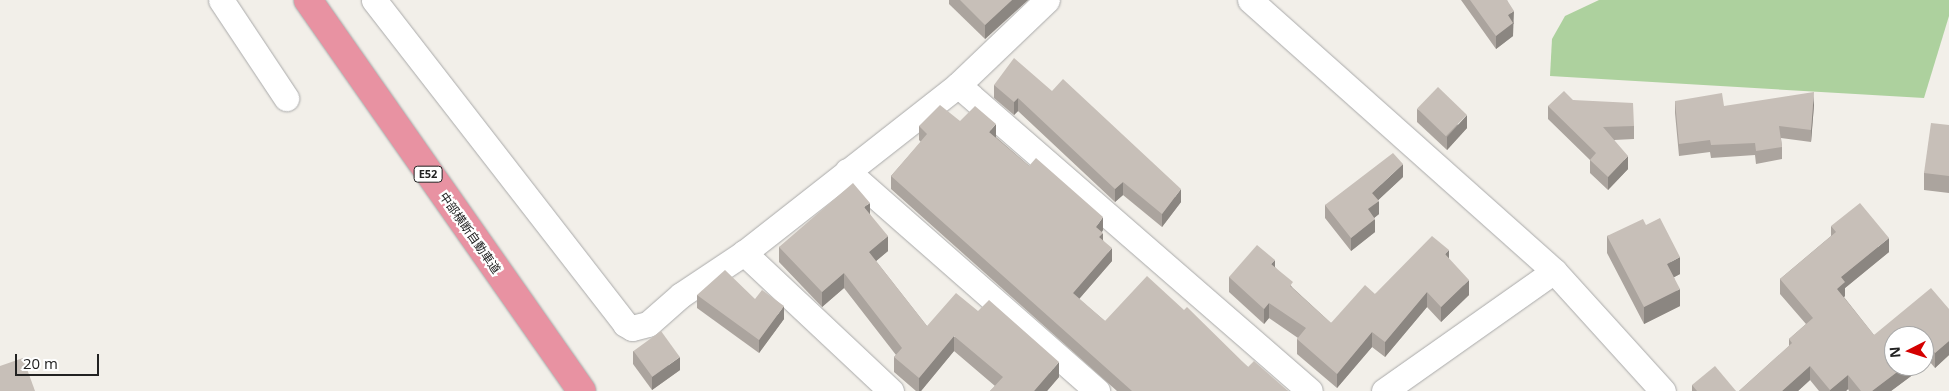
<!DOCTYPE html>
<meta charset="utf-8">
<style>
body{margin:0}
#map{position:relative;width:1949px;height:391px;overflow:hidden;background:#f2efe9;font-family:"Open Sans","Noto Sans JP",sans-serif}
div>[style]{position:absolute}
.forest>*{inset:0;background:#add19e}
.roads{filter:drop-shadow(0 0 1px #a9a9a9) drop-shadow(0 0 1px #a9a9a9)}
.street>*{height:25px;margin:-12.5px;padding:0 12.5px;transform-origin:12.5px;border-radius:12.5px;background:#fff}
.highway>*{height:28px;margin:-14px;padding:0 14px;transform-origin:14px;border-radius:14px;background:#e892a2}
.wall>*{inset:0;background:#aba49e}
.shaded-wall>*{inset:0;background:#8b8681}
.building>*{inset:0;background:#c7bfb8;transform-origin:0 0}
span{translate:-50% -50%;white-space:nowrap;text-align:center;line-height:1.15;-webkit-text-stroke:4.5px #fff;paint-order:stroke}
.shield-label span{padding:1px 4px;background:#fff;border:1px solid;border-radius:4px;-webkit-text-stroke-width:0}
.shield-label{font-size:11px;color:#222;font-weight:700}
.street-label{font-size:12px;color:#222}
.north{position:absolute;left:1884px;top:326px;width:50px;height:50px;box-sizing:border-box;background:#fff;border:1px solid #a7a7a7;border-radius:50%;rotate:265deg;font-size:14px;font-weight:700;line-height:20px;text-align:center;color:#222}
.north::after{content:'';display:block;margin:auto;width:18px;height:22px;background:#d40000;clip-path:polygon(50% 0,100% 100%,50% 72%,0 100%)}
.scale{position:absolute;left:15px;top:354px;width:84px;height:22px;box-sizing:border-box;border:2px solid #222;border-top:0;padding-left:6px;font-size:15px;line-height:18px;white-space:nowrap;color:#222;-webkit-text-stroke:4px #fff;paint-order:stroke}
</style>
<div id="map">
<div class="forest">
<div style="clip-path:polygon(1599px 0,1949px 0,1949px 16px,1924px 98px,1550px 76px,1552px 39px,1565px 16px)"></div>
</div>
<div class="roads">
<div class="street">
<div style="left:221px;top:0;width:118px;rotate:56.4deg"></div>
<div style="left:374px;top:0;width:410px;rotate:52.2deg"></div>
<div style="left:625px;top:324px;width:8px;rotate:30deg"></div>
<div style="left:632px;top:328px;width:16px;rotate:-14deg"></div>
<div style="left:648px;top:324px;width:44px;rotate:-41.3deg"></div>
<div style="left:681px;top:295px;width:76px;rotate:-33.7deg"></div>
<div style="left:1250px;top:0;width:407px;rotate:41.7deg"></div>
<div style="left:1554px;top:271px;width:162px;rotate:47.8deg"></div>
<div style="left:958px;top:85px;width:123px;rotate:-43.7deg"></div>
<div style="left:847px;top:171px;width:333px;rotate:41.3deg"></div>
<div style="left:891px;top:391px;width:202px;rotate:-136.8deg"></div>
<div style="left:744px;top:253px;width:272px;rotate:-38.1deg"></div>
<div style="left:958px;top:85px;width:466px;rotate:41deg"></div>
<div style="left:1384px;top:391px;width:208px;rotate:-35.2deg"></div>
</div>
<div class="highway">
<div style="left:308px;top:0;width:477px;rotate:55deg"></div>
</div>
</div>
<div class="wall">
<div style="clip-path:polygon(949px 0,1028px 0,985px 39px,949px 4px)"></div>
<div style="clip-path:polygon(1461px 0,1507px 0,1514px 24px,1513px 24px,1513px 36px,1496px 49px)"></div>
<div style="clip-path:polygon(994px 85px,1052px 91px,1181px 202px,1162px 227px,1123px 195px,1115px 202px,1018px 111px,1014px 115px,994px 98px)"></div>
<div style="clip-path:polygon(1573px 100px,1634px 126px,1634px 139px,1614px 140px,1628px 169px,1608px 190px,1590px 173px,1590px 160px,1548px 119px,1548px 106px)"></div>
<div style="clip-path:polygon(1675px 101px,1724px 106px,1814px 105px,1811px 142px,1781px 138px,1782px 147px,1782px 159px,1756px 164px,1755px 155px,1711px 158px,1710px 152px,1679px 156px,1675px 113px)"></div>
<div style="clip-path:polygon(1417px 109px,1467px 128px,1447px 150px,1417px 122px)"></div>
<div style="clip-path:polygon(960px 121px,996px 137px,1103px 230px,1102px 232px,1103px 240px,1112px 261px,1079px 299px,1105px 321px,1184px 310px,1248px 367px,1288px 391px,1117px 391px,891px 189px,891px 176px,921px 142px,919px 140px,919px 126px)"></div>
<div style="clip-path:polygon(1949px 125px,1949px 193px,1924px 190px,1924px 173px)"></div>
<div style="clip-path:polygon(1403px 177px,1378px 200px,1379px 214px,1374px 218px,1375px 232px,1351px 251px,1325px 218px,1325px 205px)"></div>
<div style="clip-path:polygon(870px 214px,888px 251px,876px 261px,927px 326px,1059px 377px,1047px 391px,990px 391px,995px 386px,954px 351px,921px 391px,916px 391px,894px 372px,894px 357px,896px 355px,844px 288px,822px 307px,779px 262px,779px 247px)"></div>
<div style="clip-path:polygon(1646px 225px,1680px 274px,1674px 277px,1680px 306px,1644px 324px,1607px 253px,1607px 236px)"></div>
<div style="clip-path:polygon(1831px 226px,1889px 252px,1845px 288px,1845px 296px,1844px 297px,1874px 335px,1949px 309px,1949px 355px,1935px 368px,1930px 362px,1891px 391px,1849px 391px,1848px 389px,1846px 391px,1819px 391px,1810px 380px,1798px 391px,1739px 391px,1789px 346px,1789px 339px,1806px 324px,1780px 294px,1780px 279px,1831px 236px)"></div>
<div style="clip-path:polygon(1449px 259px,1469px 295px,1441px 322px,1427px 307px,1385px 357px,1372px 347px,1337px 388px,1297px 354px,1297px 339px,1298px 338px,1269px 318px,1264px 324px,1229px 292px,1229px 277px,1275px 267px,1293px 288px,1331px 323px,1375px 294px)"></div>
<div style="clip-path:polygon(697px 295px,755px 299px,784px 319px,759px 353px,697px 308px)"></div>
<div style="clip-path:polygon(633px 351px,680px 370px,652px 390px,633px 364px)"></div>
<div style="clip-path:polygon(1692px 385px,1736px 391px,1692px 391px)"></div>
</div>
<div class="shaded-wall">
<div style="clip-path:polygon(1012px 0,1028px 0,985px 39px,985px 25px)"></div>
<div style="clip-path:polygon(1514px 11px,1513px 36px,1496px 49px,1496px 36px,1508px 15px)"></div>
<div style="clip-path:polygon(1814px 92px,1814px 105px,1811px 142px,1811px 130px)"></div>
<div style="clip-path:polygon(1018px 98px,1018px 111px,1014px 115px,1014px 102px)"></div>
<div style="clip-path:polygon(1467px 115px,1467px 128px,1447px 150px,1447px 137px)"></div>
<div style="clip-path:polygon(996px 124px,996px 137px,989px 145px,989px 132px)"></div>
<div style="clip-path:polygon(1628px 156px,1628px 169px,1608px 190px,1608px 177px)"></div>
<div style="clip-path:polygon(1403px 164px,1403px 177px,1373px 205px,1379px 201px,1379px 214px,1368px 223px,1368px 209px,1372px 193px)"></div>
<div style="clip-path:polygon(1123px 182px,1123px 195px,1115px 202px,1115px 189px)"></div>
<div style="clip-path:polygon(1181px 189px,1181px 202px,1162px 227px,1162px 214px)"></div>
<div style="clip-path:polygon(870px 203px,870px 218px,864px 207px)"></div>
<div style="clip-path:polygon(1103px 217px,1103px 230px,1096px 240px,1096px 227px)"></div>
<div style="clip-path:polygon(1375px 219px,1375px 232px,1351px 251px,1351px 238px)"></div>
<div style="clip-path:polygon(1103px 233px,1103px 246px,1099px 237px)"></div>
<div style="clip-path:polygon(888px 236px,888px 251px,869px 267px,869px 252px)"></div>
<div style="clip-path:polygon(1889px 238px,1889px 252px,1845px 288px,1845px 296px,1837px 303px,1837px 289px,1841px 277px)"></div>
<div style="clip-path:polygon(1112px 248px,1112px 261px,1073px 306px,1073px 293px)"></div>
<div style="clip-path:polygon(1449px 250px,1449px 265px,1445px 254px)"></div>
<div style="clip-path:polygon(1680px 257px,1680px 274px,1667px 281px,1667px 264px)"></div>
<div style="clip-path:polygon(1275px 260px,1275px 275px,1271px 264px)"></div>
<div style="clip-path:polygon(844px 273px,844px 288px,822px 307px,822px 292px)"></div>
<div style="clip-path:polygon(1469px 280px,1469px 295px,1441px 322px,1441px 307px)"></div>
<div style="clip-path:polygon(1680px 289px,1680px 306px,1644px 324px,1644px 307px)"></div>
<div style="clip-path:polygon(1427px 292px,1427px 307px,1385px 357px,1385px 342px)"></div>
<div style="clip-path:polygon(1269px 303px,1269px 318px,1264px 324px,1264px 309px)"></div>
<div style="clip-path:polygon(784px 306px,784px 319px,759px 353px,759px 340px)"></div>
<div style="clip-path:polygon(1372px 332px,1372px 347px,1337px 388px,1337px 374px)"></div>
<div style="clip-path:polygon(954px 336px,954px 351px,921px 391px,919px 391px,919px 378px)"></div>
<div style="clip-path:polygon(1949px 341px,1949px 355px,1935px 368px,1935px 353px)"></div>
<div style="clip-path:polygon(1930px 347px,1930px 362px,1891px 391px,1872px 391px,1905px 366px,1924px 366px,1924px 352px)"></div>
<div style="clip-path:polygon(680px 357px,680px 370px,652px 390px,652px 377px)"></div>
<div style="clip-path:polygon(1059px 362px,1059px 377px,1047px 391px,1034px 391px)"></div>
<div style="clip-path:polygon(1810px 366px,1810px 380px,1798px 391px,1782px 391px)"></div>
<div style="clip-path:polygon(1848px 375px,1848px 389px,1846px 391px,1830px 391px,1830px 390px)"></div>
</div>
<div class="building">
<div style="clip-path:polygon(960px 0,1012px 0,985px 25px)"></div>
<div style="clip-path:polygon(1470px 0,1507px 0,1514px 11px,1508px 15px,1513px 23px,1496px 36px)"></div>
<div style="clip-path:polygon(1014px 58px,1052px 91px,1063px 79px,1181px 189px,1162px 214px,1123px 182px,1115px 189px,1018px 98px,1014px 102px,994px 85px)"></div>
<div style="left:1438px;top:87px;width:40px;height:30px;rotate:44deg"></div>
<div style="clip-path:polygon(1564px 91px,1573px 100px,1633px 103px,1634px 126px,1603px 127px,1628px 156px,1608px 177px,1590px 160px,1596px 153px,1548px 106px)"></div>
<div style="clip-path:polygon(1814px 92px,1811px 130px,1779px 126px,1782px 147px,1756px 151px,1755px 143px,1711px 145px,1710px 140px,1679px 144px,1675px 101px,1722px 93px,1724px 106px)"></div>
<div style="clip-path:polygon(940px 105px,960px 121px,975px 106px,996px 124px,989px 132px,1029px 166px,1036px 158px,1103px 217px,1096px 227px,1103px 233px,1099px 237px,1112px 248px,1073px 293px,1105px 321px,1147px 276px,1184px 310px,1187px 307px,1248px 367px,1254px 361px,1288px 391px,1132px 391px,891px 176px,927px 134px,919px 126px)"></div>
<div style="clip-path:polygon(1931px 123px,1949px 125px,1949px 176px,1924px 173px)"></div>
<div style="clip-path:polygon(1393px 153px,1403px 164px,1372px 193px,1379px 201px,1368px 209px,1375px 219px,1351px 238px,1325px 205px)"></div>
<div style="clip-path:polygon(853px 183px,870px 203px,864px 207px,888px 236px,869px 252px,927px 326px,956px 293px,978px 311px,989px 300px,1059px 362px,1034px 391px,990px 391px,1003px 377px,954px 336px,919px 378px,894px 357px,902px 348px,844px 273px,822px 292px,779px 247px)"></div>
<div style="clip-path:polygon(1860px 203px,1889px 238px,1841px 277px,1845px 282px,1837px 289px,1874px 335px,1931px 288px,1949px 309px,1949px 341px,1935px 353px,1930px 347px,1924px 352px,1924px 336px,1894px 336px,1894px 366px,1905px 366px,1872px 391px,1861px 391px,1848px 375px,1830px 390px,1810px 366px,1782px 391px,1739px 391px,1792px 343px,1789px 339px,1813px 318px,1780px 279px,1836px 232px,1831px 226px)"></div>
<div style="clip-path:polygon(1660px 218px,1680px 257px,1667px 264px,1680px 289px,1644px 307px,1607px 236px,1643px 219px,1646px 225px)"></div>
<div style="clip-path:polygon(1432px 236px,1449px 250px,1445px 254px,1469px 280px,1441px 307px,1427px 292px,1385px 342px,1372px 332px,1337px 374px,1297px 339px,1306px 328px,1269px 303px,1264px 309px,1229px 277px,1257px 245px,1275px 260px,1271px 264px,1293px 282px,1290px 286px,1331px 323px,1365px 285px,1375px 294px)"></div>
<div style="clip-path:polygon(725px 270px,755px 299px,762px 290px,784px 306px,759px 340px,697px 295px)"></div>
<div style="left:661px;top:331px;width:32px;height:34px;rotate:54deg"></div>
<div style="clip-path:polygon(23px 358px,35px 391px,0 391px,0 366px)"></div>
<div style="clip-path:polygon(1715px 366px,1736px 391px,1697px 391px,1692px 385px)"></div>
</div>
<div class="shield-label">
<span style="left:428px;top:174px">E52</span>
</div>
<div class="street-label">
<span style="left:470px;top:233px;rotate:55deg">中部横断自動車道</span>
</div>
<div class="north">N</div>
<div class="scale">20 m</div>
</div>
